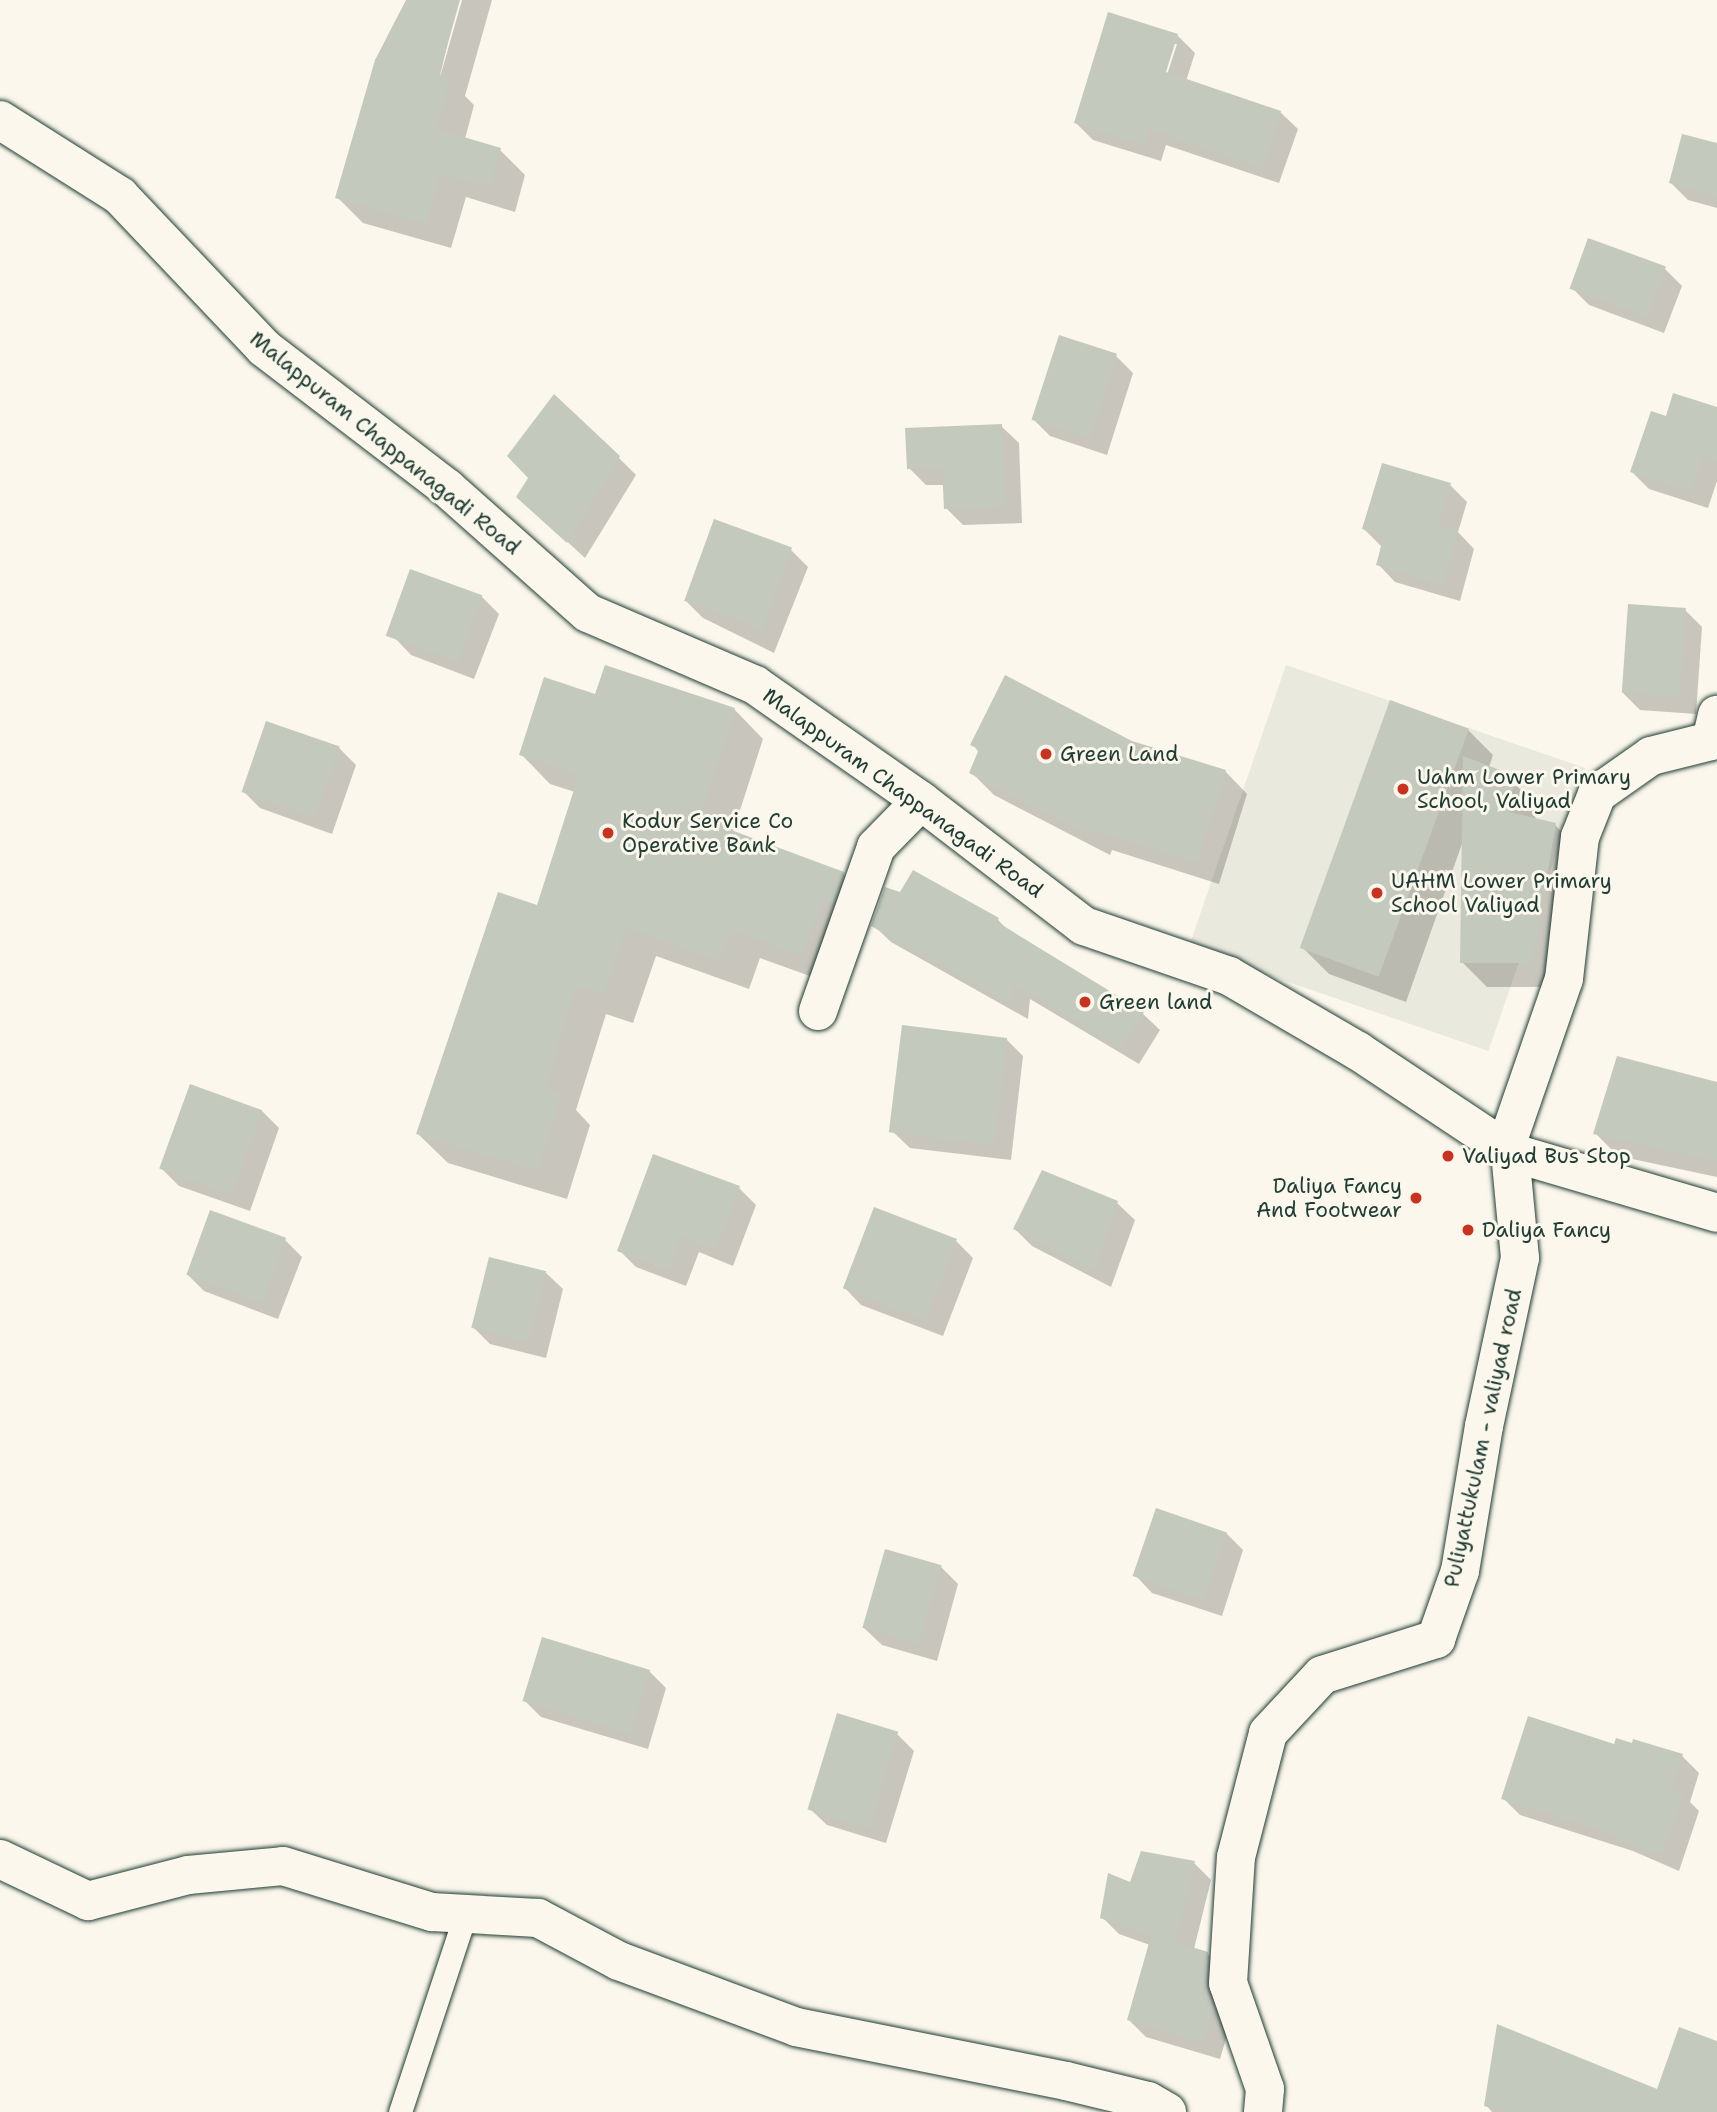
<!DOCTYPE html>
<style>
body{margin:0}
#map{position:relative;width:1717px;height:2112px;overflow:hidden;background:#fbf7ec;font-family:"Shantell Sans",sans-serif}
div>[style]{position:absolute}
.built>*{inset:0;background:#eae9de;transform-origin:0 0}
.shadow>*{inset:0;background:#0003}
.building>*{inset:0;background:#c4c9be;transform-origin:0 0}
.roads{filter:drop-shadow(0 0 2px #1f3d34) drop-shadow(0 0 2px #1f3d34)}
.lane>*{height:23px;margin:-11.5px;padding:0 11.5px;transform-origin:11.5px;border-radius:11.5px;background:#fbf7ec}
.street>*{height:38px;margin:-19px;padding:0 19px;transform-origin:19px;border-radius:19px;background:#fbf7ec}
.secondary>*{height:38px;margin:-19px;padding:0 19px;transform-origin:19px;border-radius:19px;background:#fbf7ec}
.dots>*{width:19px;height:19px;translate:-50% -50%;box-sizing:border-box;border:4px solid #fbf7ec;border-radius:50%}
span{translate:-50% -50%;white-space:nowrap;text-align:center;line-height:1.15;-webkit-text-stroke:6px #fbf7ec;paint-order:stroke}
.street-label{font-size:21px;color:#1f3d34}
.poi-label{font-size:21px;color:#1f3d34}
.left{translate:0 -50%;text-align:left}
.right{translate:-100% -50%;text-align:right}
</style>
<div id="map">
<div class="built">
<div style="left:1286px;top:665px;width:317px;height:299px;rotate:19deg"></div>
</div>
<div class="shadow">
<div style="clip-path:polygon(408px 0,458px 0,438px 84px,462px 0,492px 0,465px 96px,474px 105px,465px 139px,500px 150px,525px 175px,515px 212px,466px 197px,451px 248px,363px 223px,337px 197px)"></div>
<div style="clip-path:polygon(evenodd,1177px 35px,1195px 53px,1186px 81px,1280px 112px,1298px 129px,1279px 183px,1166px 145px,1161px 161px,1093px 140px,1076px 123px,1177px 35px,1174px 44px,1177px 44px,1165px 81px,1162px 80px,1174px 44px)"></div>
<div style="clip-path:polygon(1717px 145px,1717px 208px,1688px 200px,1671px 183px)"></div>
<div style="clip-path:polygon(1665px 269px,1682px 286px,1664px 333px,1589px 305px,1572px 288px)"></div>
<div style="clip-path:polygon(1116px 356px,1133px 373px,1107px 455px,1050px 436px,1033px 419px)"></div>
<div style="clip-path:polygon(1717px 409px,1717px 481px,1708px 508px,1649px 489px,1632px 472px,1667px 418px)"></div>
<div style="clip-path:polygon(1001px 426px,1019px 443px,1022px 523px,963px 525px,946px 508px,945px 485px,926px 485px,909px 468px)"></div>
<div style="clip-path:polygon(618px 457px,636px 475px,585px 558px,536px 513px,530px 477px)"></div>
<div style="clip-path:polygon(1450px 485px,1467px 502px,1458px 532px,1474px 549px,1460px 601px,1395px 582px,1378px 564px,1381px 546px,1364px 529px)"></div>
<div style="clip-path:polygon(791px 550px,808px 567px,774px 653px,703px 618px,686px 601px)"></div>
<div style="clip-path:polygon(411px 572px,482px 597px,499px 614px,474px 679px,411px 655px,394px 637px)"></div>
<div style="clip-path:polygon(1685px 610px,1702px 627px,1696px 714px,1640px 710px,1623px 693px)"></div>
<div style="clip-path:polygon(596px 696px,734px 709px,763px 739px,733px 832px,843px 873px,873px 903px,832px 984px,760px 958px,749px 989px,656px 956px,633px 1023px,606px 1014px,576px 1110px,590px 1125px,567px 1199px,448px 1163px,418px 1134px,538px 907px,575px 792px,550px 784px,521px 754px)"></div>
<div style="clip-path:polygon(1468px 730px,1493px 755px,1489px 767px,1504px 773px,1530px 799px,1536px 820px,1555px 825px,1580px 851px,1557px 987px,1487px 987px,1462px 962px,1463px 841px,1406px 1002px,1329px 974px,1304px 949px)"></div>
<div style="clip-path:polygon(1131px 742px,1225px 771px,1247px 794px,1219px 884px,1112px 850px,1110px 855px,994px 795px,971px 772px,979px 752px,972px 744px)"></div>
<div style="clip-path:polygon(339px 748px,356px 765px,332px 834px,260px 808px,243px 791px)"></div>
<div style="clip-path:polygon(998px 920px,1011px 933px,1142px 1013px,1160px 1030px,1139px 1064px,1030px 999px,1028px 1019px,891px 942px,873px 925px)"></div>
<div style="clip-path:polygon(1006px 1039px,1023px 1056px,1011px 1160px,910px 1148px,892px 1131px)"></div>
<div style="clip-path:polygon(1717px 1084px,1717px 1177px,1618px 1156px,1595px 1133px)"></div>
<div style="clip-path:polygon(262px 1111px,279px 1128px,250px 1211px,179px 1186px,162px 1169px)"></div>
<div style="clip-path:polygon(739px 1188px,756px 1205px,733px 1266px,699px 1252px,686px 1286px,636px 1267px,619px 1250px)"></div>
<div style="clip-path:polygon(1117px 1203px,1135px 1220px,1111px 1287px,1032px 1246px,1015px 1229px)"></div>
<div style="clip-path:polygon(285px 1240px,302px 1257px,278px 1319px,204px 1291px,187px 1274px)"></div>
<div style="clip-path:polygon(956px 1241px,973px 1258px,943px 1336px,861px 1305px,844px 1287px)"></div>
<div style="clip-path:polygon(545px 1272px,563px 1289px,546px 1358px,490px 1344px,473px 1327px)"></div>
<div style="clip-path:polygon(1226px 1533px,1243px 1550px,1222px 1616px,1152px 1593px,1135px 1575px)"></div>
<div style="clip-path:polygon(941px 1567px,958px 1584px,937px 1661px,882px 1645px,864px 1628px)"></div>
<div style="clip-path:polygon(649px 1671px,666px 1688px,648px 1749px,541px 1717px,524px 1700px)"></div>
<div style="clip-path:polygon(897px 1734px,914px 1751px,886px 1843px,827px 1825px,809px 1808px)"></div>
<div style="clip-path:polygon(1615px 1746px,1682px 1756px,1699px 1773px,1690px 1802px,1699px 1811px,1679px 1871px,1633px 1851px,1520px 1815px,1503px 1798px)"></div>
<div style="clip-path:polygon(1194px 1863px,1211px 1880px,1194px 1949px,1207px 1953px,1224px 1971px,1230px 2025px,1220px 2059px,1146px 2037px,1129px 2020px,1150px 1945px,1119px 1934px,1102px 1917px,1131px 1884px)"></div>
<div style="clip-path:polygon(1486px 2105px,1603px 2112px,1492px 2112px)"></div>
</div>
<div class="building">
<div style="clip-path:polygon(406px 0,460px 0,439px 75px,450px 78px,436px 129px,501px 148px,490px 187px,440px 173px,426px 224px,335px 198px,375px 60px)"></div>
<div style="clip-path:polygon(1108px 12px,1178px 34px,1166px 72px,1281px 111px,1262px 168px,1149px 129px,1144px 145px,1074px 123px)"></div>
<div style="clip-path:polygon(1682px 134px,1717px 143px,1717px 196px,1669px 183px)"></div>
<div style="left:1588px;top:238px;width:83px;height:54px;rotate:20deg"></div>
<div style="left:1059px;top:335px;width:61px;height:89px;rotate:18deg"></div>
<div style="clip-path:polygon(1673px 393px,1717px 407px,1717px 460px,1703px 455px,1691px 492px,1630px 472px,1651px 411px,1666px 416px)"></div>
<div style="clip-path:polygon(554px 394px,620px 456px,567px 543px,516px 497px,528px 478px,507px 456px)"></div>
<div style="clip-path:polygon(1002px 424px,1006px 506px,944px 509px,942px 468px,907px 469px,905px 428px)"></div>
<div style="clip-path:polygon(1382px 463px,1451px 483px,1438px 525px,1458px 530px,1443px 585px,1376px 565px,1384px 536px,1362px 529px)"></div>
<div style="left:714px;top:519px;width:83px;height:87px;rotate:20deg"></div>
<div style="left:410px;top:569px;width:77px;height:71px;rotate:20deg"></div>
<div style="left:1628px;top:604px;width:58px;height:89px;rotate:4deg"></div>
<div style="clip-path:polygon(605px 665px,735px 708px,699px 818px,844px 872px,833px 904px,823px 899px,802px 956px,731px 929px,719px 961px,626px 927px,604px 995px,576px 986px,545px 1088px,562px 1093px,538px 1171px,416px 1134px,498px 892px,537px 905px,579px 774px,519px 755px,544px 677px,595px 694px)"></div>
<div style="clip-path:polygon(1005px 675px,1132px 741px,1226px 770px,1197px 862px,1089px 829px,1087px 833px,969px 773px,979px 749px,970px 745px)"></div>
<div style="left:1390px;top:700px;width:84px;height:264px;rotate:20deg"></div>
<div style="left:266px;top:721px;width:78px;height:75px;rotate:19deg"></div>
<div style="clip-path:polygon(1463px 756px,1505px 772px,1513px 787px,1509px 812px,1556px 823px,1532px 963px,1460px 963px)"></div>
<div style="clip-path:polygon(913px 870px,999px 918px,997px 922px,1144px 1012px,1121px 1049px,1013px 983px,1011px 1004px,871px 926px,885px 887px,900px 892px)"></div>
<div style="left:902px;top:1025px;width:106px;height:108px;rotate:7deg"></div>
<div style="clip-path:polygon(1617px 1056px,1717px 1082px,1717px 1161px,1593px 1134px)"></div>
<div style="left:190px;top:1084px;width:77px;height:90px;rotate:20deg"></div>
<div style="clip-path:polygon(653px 1154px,740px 1186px,716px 1250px,681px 1236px,669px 1271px,617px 1251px)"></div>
<div style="clip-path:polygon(1042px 1170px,1118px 1201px,1094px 1271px,1013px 1229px)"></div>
<div style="left:874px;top:1207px;width:89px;height:87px;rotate:21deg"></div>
<div style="left:210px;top:1210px;width:81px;height:69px;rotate:20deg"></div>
<div style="left:489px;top:1257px;width:59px;height:73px;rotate:14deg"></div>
<div style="left:1156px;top:1508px;width:75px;height:72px;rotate:19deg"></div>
<div style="left:885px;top:1549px;width:59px;height:82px;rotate:16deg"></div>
<div style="left:542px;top:1637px;width:113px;height:67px;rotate:17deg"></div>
<div style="left:837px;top:1713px;width:64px;height:101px;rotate:17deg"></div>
<div style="clip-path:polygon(1528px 1716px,1614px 1744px,1616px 1738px,1632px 1743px,1633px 1739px,1683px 1754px,1671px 1789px,1683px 1793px,1662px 1855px,1620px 1841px,1621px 1837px,1501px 1799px)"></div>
<div style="clip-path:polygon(1141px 1851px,1195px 1861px,1175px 1942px,1208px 1952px,1206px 1982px,1213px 2007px,1203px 2043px,1127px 2020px,1151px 1936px,1100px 1918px,1108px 1873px,1130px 1882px)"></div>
<div style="clip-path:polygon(1497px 2024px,1657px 2089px,1679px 2027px,1717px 2041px,1717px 2112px,1506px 2112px,1484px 2106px)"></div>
</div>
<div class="roads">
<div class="lane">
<div style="left:400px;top:2112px;width:198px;rotate:-71.7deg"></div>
<div style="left:462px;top:1924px;width:10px;rotate:-101deg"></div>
</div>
<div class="street">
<div style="left:818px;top:1011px;width:174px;rotate:-70.5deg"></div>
<div style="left:876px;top:847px;width:64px;rotate:-45.6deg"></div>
<div style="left:1505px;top:1149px;width:180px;rotate:-70.9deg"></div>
<div style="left:1564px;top:979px;width:143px;rotate:-83.6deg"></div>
<div style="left:1580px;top:837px;width:46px;rotate:-68.4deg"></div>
<div style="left:1597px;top:794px;width:66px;rotate:-35.1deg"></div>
<div style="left:1651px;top:756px;width:62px;rotate:-14deg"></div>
<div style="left:1711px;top:741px;width:27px;rotate:-77deg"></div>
<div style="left:0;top:1859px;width:98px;rotate:25.5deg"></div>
<div style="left:88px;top:1901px;width:103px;rotate:-14.6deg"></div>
<div style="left:188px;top:1875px;width:95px;rotate:-5.4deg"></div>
<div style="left:283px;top:1866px;width:156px;rotate:17.2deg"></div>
<div style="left:432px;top:1912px;width:106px;rotate:3.2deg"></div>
<div style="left:538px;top:1918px;width:92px;rotate:28deg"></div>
<div style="left:619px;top:1961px;width:189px;rotate:20.4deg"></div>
<div style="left:796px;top:2027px;width:275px;rotate:11.3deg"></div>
<div style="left:1066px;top:2081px;width:84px;rotate:13.7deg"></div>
<div style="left:1148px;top:2101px;width:22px;rotate:30deg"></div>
<div style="left:1263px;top:2112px;width:23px;rotate:-85deg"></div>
<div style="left:1265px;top:2089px;width:112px;rotate:-109.2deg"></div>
<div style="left:1228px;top:1983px;width:126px;rotate:-86.4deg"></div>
<div style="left:1236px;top:1857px;width:128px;rotate:-75.5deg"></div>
<div style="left:1268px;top:1733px;width:79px;rotate:-47deg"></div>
<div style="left:1322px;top:1675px;width:120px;rotate:-17.5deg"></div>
<div style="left:1436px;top:1639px;width:72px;rotate:-70.6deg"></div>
<div style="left:1460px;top:1571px;width:147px;rotate:-80.6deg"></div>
<div style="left:1484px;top:1426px;width:172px;rotate:-77.9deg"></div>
<div style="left:1520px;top:1258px;width:106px;rotate:-95.4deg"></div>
</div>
<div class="secondary">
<div style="left:0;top:120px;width:142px;rotate:32.3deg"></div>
<div style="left:120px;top:196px;width:209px;rotate:46.5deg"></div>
<div style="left:264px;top:348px;width:230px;rotate:37.4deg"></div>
<div style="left:447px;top:488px;width:188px;rotate:41.6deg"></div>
<div style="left:588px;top:613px;width:182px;rotate:23.3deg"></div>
<div style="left:755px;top:685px;width:203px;rotate:34.9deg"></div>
<div style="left:921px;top:801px;width:205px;rotate:37.5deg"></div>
<div style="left:1084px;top:926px;width:153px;rotate:19deg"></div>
<div style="left:1229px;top:976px;width:149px;rotate:30.2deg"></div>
<div style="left:1358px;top:1051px;width:182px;rotate:33.6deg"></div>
<div style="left:1510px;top:1152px;width:216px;rotate:16.4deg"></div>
</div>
</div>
<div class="dots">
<div style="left:1046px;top:754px;background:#c8321e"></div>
<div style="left:1403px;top:789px;background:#c8321e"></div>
<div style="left:608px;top:833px;background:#c8321e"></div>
<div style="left:1377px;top:893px;background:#c8321e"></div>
<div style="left:1085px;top:1002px;background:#c8321e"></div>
<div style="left:1448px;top:1156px;background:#c8321e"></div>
<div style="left:1416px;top:1198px;background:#c8321e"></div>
<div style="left:1468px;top:1230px;background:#c8321e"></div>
</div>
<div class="street-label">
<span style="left:385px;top:443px;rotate:39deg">Malappuram Chappanagadi Road</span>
<span style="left:903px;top:793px;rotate:36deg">Malappuram Chappanagadi Road</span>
<span style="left:1483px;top:1438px;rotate:-78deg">Puliyattukulam - valiyad road</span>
</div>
<div class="poi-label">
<span class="left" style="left:1060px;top:754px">Green Land</span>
<span class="left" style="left:1417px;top:789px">Uahm Lower Primary<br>School, Valiyad</span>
<span class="left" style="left:622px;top:833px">Kodur Service Co<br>Operative Bank</span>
<span class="left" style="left:1391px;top:893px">UAHM Lower Primary<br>School Valiyad</span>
<span class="left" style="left:1099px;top:1002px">Green land</span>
<span class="left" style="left:1462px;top:1156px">Valiyad Bus Stop</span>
<span class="right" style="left:1402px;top:1198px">Daliya Fancy<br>And Footwear</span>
<span class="left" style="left:1482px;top:1230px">Daliya Fancy</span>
</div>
</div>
